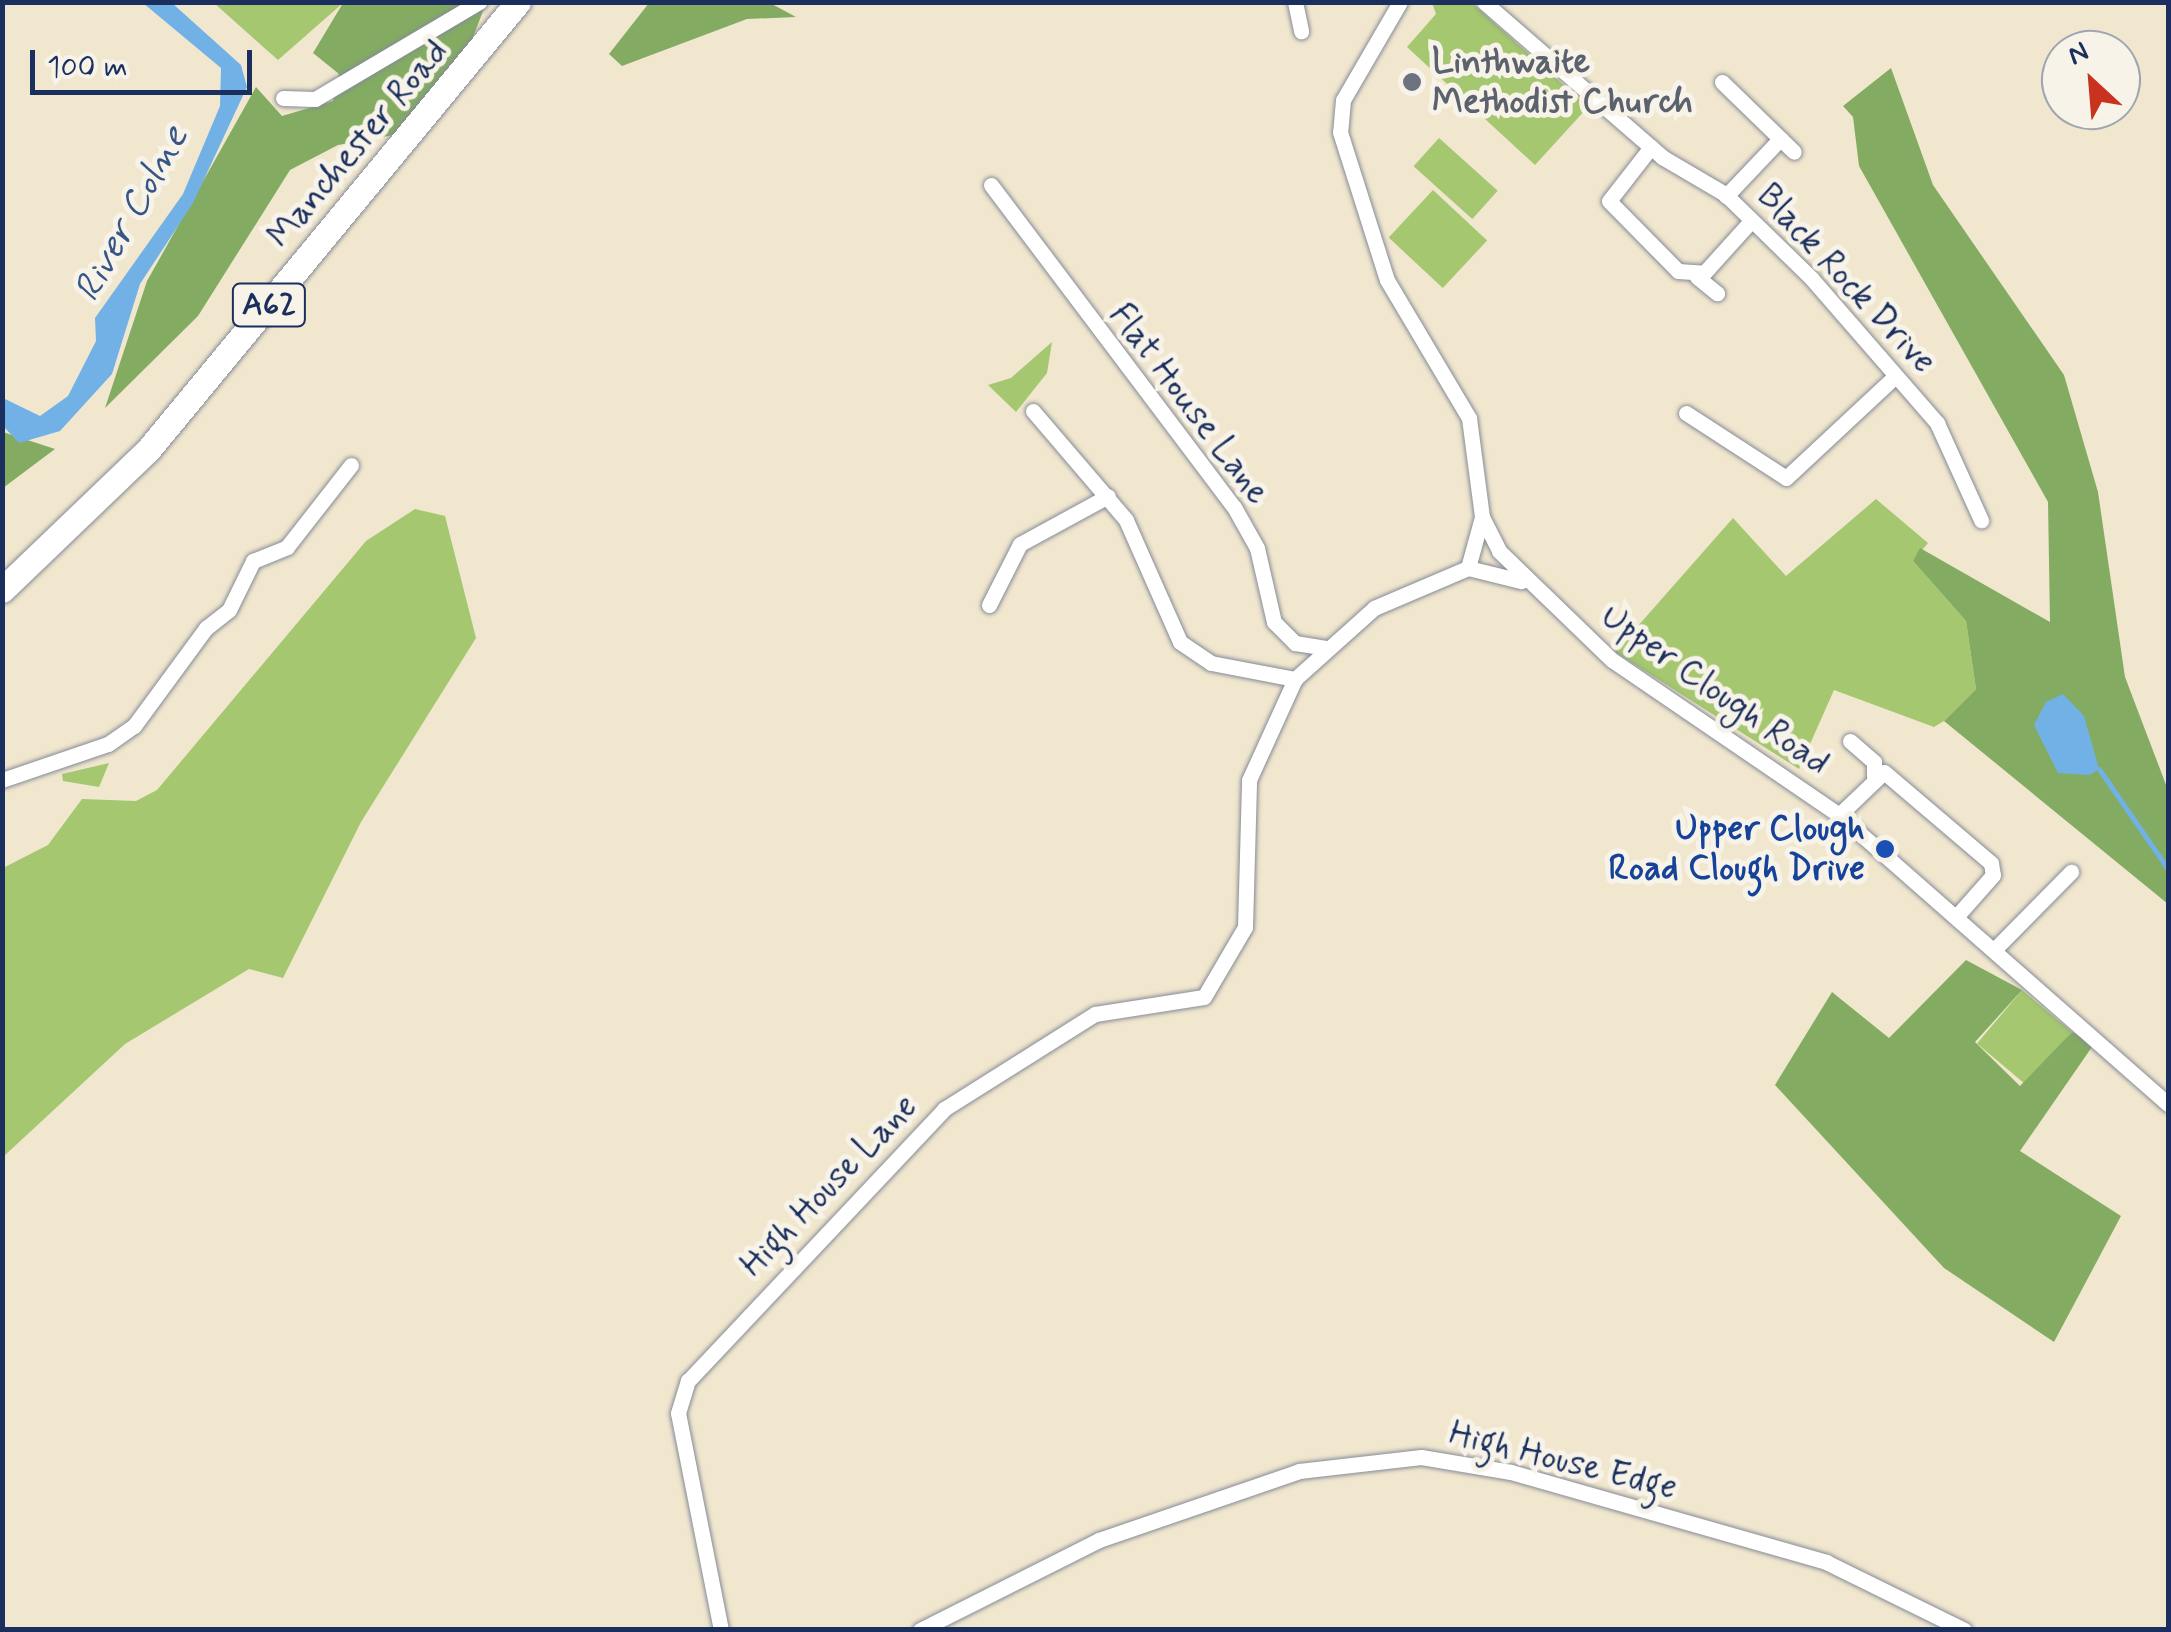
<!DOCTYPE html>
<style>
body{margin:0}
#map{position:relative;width:2171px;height:1632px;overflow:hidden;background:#f1e7cf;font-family:Mynerve,sans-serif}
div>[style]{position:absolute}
.green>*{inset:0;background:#a4c770;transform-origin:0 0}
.forest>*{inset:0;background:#83ac62}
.water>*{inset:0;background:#72b1e5}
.stream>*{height:5px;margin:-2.5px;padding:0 2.5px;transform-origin:2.5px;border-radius:2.5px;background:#72b1e5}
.roads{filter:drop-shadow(0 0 2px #868b96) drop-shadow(0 0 2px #868b96)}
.minor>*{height:15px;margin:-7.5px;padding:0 7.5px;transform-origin:7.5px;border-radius:7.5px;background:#fff}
.primary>*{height:25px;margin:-12.5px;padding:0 12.5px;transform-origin:12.5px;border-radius:12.5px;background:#fff}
.dots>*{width:28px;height:28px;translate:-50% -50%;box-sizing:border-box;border:5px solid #f7f3e8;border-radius:50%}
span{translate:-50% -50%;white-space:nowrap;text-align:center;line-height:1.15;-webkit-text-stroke:10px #f7f3e8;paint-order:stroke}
.shield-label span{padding:2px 8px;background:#f7f3e8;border:2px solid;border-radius:8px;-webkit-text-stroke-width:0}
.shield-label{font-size:32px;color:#1b2f5e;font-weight:700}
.worship-label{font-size:35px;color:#5b616d;font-weight:700}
.left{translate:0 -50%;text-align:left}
.street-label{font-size:35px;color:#1b2f5e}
.transit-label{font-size:35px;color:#164399;font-weight:700}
.right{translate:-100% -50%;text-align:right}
.water-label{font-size:38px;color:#355686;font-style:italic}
.frame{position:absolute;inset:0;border:5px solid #1b2f5e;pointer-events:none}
.north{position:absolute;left:2041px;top:30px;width:100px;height:100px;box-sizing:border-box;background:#f7f3e8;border:2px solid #9fa5b1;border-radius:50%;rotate:334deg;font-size:28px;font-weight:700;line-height:40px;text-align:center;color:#1b2f5e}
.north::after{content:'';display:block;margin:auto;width:35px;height:45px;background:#c8321e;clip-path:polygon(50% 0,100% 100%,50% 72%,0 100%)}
.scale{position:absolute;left:30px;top:50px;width:222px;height:45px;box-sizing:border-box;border:5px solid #1b2f5e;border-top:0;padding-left:12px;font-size:30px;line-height:35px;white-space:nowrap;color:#1b2f5e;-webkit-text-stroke:8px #f7f3e8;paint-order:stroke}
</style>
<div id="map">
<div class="green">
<div style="clip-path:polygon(214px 3px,343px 3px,278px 60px)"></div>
<div style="clip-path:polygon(1432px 3px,1472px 3px,1588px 107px,1535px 165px,1407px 47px,1436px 14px)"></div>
<div style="left:1439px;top:138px;width:79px;height:38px;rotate:42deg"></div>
<div style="left:1433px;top:190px;width:74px;height:65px;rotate:43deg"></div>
<div style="clip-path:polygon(1052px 342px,1047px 373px,1016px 412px,988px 385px,1011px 378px)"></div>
<div style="clip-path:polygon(1876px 499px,1928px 543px,1913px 561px,1966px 621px,1976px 689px,1944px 721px,1934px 727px,1834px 690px,1799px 769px,1615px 652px,1733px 518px,1786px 576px)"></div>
<div style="clip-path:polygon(415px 509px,445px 516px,476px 638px,361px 822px,283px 978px,249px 969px,125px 1044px,3px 1157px,3px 868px,48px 845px,82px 799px,136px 801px,157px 790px,366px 541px)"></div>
<div style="clip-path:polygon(109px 763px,99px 787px,63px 781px,62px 774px)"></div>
<div style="left:2022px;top:990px;width:65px;height:70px;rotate:40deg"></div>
</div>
<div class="forest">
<div style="clip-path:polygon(343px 3px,486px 3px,472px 40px,394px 135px,338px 145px,290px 170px,198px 316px,105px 408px,147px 281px,256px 87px,282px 116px,333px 101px,339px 74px,313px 53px)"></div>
<div style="clip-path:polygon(649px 3px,770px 3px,796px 17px,747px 19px,622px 66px,609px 54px)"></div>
<div style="clip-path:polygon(1891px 68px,1933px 185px,2064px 375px,2098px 492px,2125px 677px,2168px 790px,2168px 904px,1944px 721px,1976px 689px,1966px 621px,1913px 561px,1920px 548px,2050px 622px,2048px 502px,1859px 166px,1853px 117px,1843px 106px)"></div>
<div style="clip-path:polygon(3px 432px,55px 449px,3px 488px)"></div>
<div style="clip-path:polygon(1966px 960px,2022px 990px,1975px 1042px,2020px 1086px,2072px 1032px,2094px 1044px,2020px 1151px,2121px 1216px,2054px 1342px,1944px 1268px,1775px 1085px,1832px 992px,1889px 1038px)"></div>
</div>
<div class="water">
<div style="clip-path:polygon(143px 3px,172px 3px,241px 65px,247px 87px,193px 203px,140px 284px,112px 374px,60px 431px,19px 443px,3px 426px,3px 398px,40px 416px,68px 396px,96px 341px,95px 318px,183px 194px,220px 106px,221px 68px)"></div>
<div style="clip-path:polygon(2063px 694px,2084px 716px,2099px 769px,2090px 775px,2058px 773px,2034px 725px,2046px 702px)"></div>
</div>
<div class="stream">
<div style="left:2099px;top:769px;width:121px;rotate:55.4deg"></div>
</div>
<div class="roads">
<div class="minor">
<div style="left:1295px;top:2px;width:30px;rotate:78deg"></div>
<div style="left:1400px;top:2px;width:113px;rotate:120.2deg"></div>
<div style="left:1343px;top:100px;width:32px;rotate:95deg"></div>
<div style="left:1340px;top:132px;width:155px;rotate:72.4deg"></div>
<div style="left:1387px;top:280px;width:161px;rotate:59.3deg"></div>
<div style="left:1469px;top:418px;width:100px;rotate:82.5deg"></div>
<div style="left:1482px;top:517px;width:38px;rotate:63deg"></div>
<div style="left:1499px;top:551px;width:157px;rotate:44deg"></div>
<div style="left:1612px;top:660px;width:275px;rotate:34.3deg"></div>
<div style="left:1839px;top:815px;width:438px;rotate:41.3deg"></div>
<div style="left:1484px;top:2px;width:236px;rotate:41deg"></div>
<div style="left:1662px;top:157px;width:73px;rotate:30.4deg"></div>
<div style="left:1725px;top:194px;width:122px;rotate:44.3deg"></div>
<div style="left:1812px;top:279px;width:191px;rotate:49deg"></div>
<div style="left:1937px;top:423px;width:107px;rotate:65.6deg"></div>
<div style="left:1722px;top:82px;width:100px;rotate:44.2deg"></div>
<div style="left:283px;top:98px;width:32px;rotate:2deg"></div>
<div style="left:315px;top:99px;width:191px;rotate:-30.6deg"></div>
<div style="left:1651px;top:147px;width:68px;rotate:127.9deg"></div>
<div style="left:1609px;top:201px;width:98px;rotate:45.4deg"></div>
<div style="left:1678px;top:271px;width:26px;rotate:4deg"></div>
<div style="left:1704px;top:273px;width:70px;rotate:-47.9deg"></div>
<div style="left:991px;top:185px;width:403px;rotate:53deg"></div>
<div style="left:1234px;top:507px;width:47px;rotate:60.7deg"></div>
<div style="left:1257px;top:548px;width:76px;rotate:77.1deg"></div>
<div style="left:1274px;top:622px;width:30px;rotate:45deg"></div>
<div style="left:1295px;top:643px;width:31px;rotate:9deg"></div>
<div style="left:1726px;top:196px;width:79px;rotate:-46.5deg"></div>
<div style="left:1697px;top:277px;width:26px;rotate:39deg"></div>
<div style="left:1033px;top:411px;width:143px;rotate:49.5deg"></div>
<div style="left:1126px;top:520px;width:133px;rotate:66.1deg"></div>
<div style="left:1180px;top:642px;width:37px;rotate:34deg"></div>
<div style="left:1211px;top:663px;width:86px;rotate:10.8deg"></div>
<div style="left:1686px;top:413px;width:119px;rotate:33deg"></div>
<div style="left:1786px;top:478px;width:144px;rotate:-43deg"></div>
<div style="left:1482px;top:517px;width:53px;rotate:105.4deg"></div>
<div style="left:1468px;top:568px;width:55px;rotate:13.8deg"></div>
<div style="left:989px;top:605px;width:68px;rotate:-63.1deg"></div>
<div style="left:1020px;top:544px;width:100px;rotate:-28.6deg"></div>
<div style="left:1850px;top:741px;width:32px;rotate:41deg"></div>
<div style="left:1874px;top:762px;width:14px;rotate:90deg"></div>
<div style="left:2px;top:780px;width:112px;rotate:-18.8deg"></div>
<div style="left:108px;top:744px;width:32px;rotate:-35deg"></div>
<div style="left:134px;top:726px;width:122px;rotate:-53.7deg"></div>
<div style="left:206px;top:628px;width:29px;rotate:-38deg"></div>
<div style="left:229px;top:610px;width:55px;rotate:-63.9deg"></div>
<div style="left:253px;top:561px;width:37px;rotate:-22deg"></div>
<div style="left:287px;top:547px;width:104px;rotate:-52deg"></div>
<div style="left:1839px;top:815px;width:62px;rotate:-43.7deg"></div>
<div style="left:1884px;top:772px;width:140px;rotate:40.4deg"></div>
<div style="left:1991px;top:863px;width:12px;rotate:81deg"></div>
<div style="left:1993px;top:875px;width:56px;rotate:131.4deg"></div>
<div style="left:1994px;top:950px;width:110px;rotate:-45.4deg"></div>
<div style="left:721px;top:1630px;width:221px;rotate:-101.2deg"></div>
<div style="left:678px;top:1413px;width:34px;rotate:-73deg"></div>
<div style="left:688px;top:1381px;width:374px;rotate:-46.7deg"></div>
<div style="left:944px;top:1109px;width:178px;rotate:-32.2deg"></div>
<div style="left:1095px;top:1014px;width:110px;rotate:-8.9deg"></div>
<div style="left:1204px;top:997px;width:81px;rotate:-59.6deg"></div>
<div style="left:1245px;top:927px;width:147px;rotate:-88.4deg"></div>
<div style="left:1249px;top:780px;width:111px;rotate:-65.5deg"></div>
<div style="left:1295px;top:679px;width:106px;rotate:-41.9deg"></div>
<div style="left:1374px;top:608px;width:102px;rotate:-23.1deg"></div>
<div style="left:920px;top:1630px;width:200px;rotate:-26.7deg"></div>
<div style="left:1099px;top:1540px;width:212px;rotate:-19deg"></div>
<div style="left:1299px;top:1471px;width:123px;rotate:-6.5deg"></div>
<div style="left:1421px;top:1457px;width:91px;rotate:9.5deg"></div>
<div style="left:1511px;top:1472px;width:328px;rotate:15.9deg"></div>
<div style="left:1826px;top:1562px;width:154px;rotate:26.2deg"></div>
</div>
<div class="primary">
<div style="left:2px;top:590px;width:202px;rotate:-43.8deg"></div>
<div style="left:148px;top:450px;width:581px;rotate:-50.45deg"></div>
</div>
</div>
<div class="dots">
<div style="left:1412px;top:82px;background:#6b7280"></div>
<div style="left:1885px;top:849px;background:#1a4fb4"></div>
</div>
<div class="shield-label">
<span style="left:269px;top:305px">A62</span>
</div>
<div class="worship-label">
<span class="left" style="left:1432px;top:82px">Linthwaite<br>Methodist Church</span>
</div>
<div class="street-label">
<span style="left:358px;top:144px;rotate:-50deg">Manchester Road</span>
<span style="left:1846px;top:279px;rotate:47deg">Black Rock Drive</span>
<span style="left:1189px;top:404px;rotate:53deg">Flat House Lane</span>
<span style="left:1715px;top:690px;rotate:35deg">Upper Clough Road</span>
<span style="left:829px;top:1186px;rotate:-46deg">High House Lane</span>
<span style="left:1563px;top:1461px;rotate:14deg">High House Edge</span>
</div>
<div class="transit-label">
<span class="right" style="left:1865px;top:849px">Upper Clough<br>Road Clough Drive</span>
</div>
<div class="water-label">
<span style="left:132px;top:214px;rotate:-61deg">River Colne</span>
</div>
<div class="frame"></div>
<div class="north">N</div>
<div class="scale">100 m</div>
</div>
